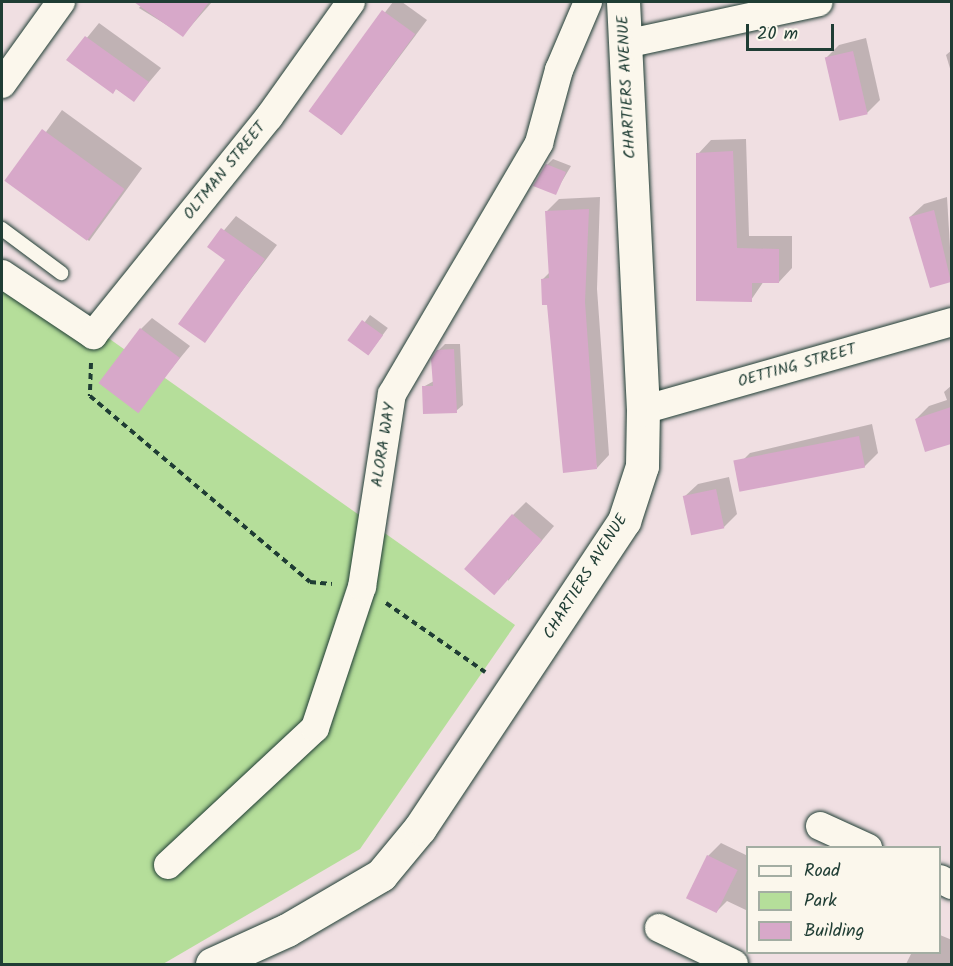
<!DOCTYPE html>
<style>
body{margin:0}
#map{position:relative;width:953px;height:966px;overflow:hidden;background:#f0dfe2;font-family:Kalam,sans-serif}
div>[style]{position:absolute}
.green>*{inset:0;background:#b5de9a}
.shadow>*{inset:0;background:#0003;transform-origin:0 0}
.building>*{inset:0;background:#d7a8c9;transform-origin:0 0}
.path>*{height:4px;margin-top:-2px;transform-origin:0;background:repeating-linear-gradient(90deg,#1f3d34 0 6px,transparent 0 10.5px)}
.roads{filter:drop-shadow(0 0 2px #1f3d34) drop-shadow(0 0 2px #1f3d34)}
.lane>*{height:14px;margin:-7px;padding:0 7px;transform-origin:7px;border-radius:7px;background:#fbf7ec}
.street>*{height:28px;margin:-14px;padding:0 14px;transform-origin:14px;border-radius:14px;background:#fbf7ec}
.secondary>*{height:33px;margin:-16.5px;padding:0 16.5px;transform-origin:16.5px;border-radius:16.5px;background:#fbf7ec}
span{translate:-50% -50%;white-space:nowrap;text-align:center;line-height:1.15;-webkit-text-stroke:5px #fbf7ec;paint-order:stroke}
.street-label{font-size:16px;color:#1f3d34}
.frame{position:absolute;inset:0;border:3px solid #1f3d34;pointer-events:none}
.legend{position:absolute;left:746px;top:846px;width:195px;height:108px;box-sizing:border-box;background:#fbf7ec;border:2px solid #a3ada2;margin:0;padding:8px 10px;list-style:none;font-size:18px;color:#1f3d34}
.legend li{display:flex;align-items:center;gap:12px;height:30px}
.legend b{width:30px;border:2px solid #a3ada2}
.scale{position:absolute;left:746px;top:24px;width:88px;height:27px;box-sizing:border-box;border:3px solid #1f3d34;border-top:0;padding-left:8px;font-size:18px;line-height:21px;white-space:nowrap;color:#1f3d34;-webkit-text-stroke:4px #fbf7ec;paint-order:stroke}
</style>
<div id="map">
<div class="green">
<div style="clip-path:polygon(2px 263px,515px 625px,360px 849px,163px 964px,2px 964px)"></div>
</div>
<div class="shadow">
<div style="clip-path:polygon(144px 2px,212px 2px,183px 35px,139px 8px)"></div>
<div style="clip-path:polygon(393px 2px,402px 2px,427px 20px,341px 135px,310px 110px)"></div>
<div style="clip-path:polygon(99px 23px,161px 68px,134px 100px,69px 60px)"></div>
<div style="clip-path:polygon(866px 38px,880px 100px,867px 113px,826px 58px,839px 45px)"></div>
<div style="clip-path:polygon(952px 50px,952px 75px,946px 55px)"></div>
<div style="left:62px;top:110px;width:99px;height:90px;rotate:36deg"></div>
<div style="clip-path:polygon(746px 139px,749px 236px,792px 236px,792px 268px,779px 282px,764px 281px,751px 300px,698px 154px,711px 140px)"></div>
<div style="clip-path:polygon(553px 159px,571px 166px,555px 193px,547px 165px)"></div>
<div style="clip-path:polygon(600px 197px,597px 289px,609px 455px,597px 468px,543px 279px,550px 272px,547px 211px,559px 199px)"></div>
<div style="clip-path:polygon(947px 197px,952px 280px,931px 287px,910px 217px,924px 204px)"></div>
<div style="clip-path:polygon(236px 216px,277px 245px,204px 341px,227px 259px,210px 247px)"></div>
<div style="left:370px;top:315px;width:22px;height:33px;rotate:36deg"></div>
<div style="clip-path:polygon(152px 318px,190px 346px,138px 409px,141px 329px)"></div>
<div style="clip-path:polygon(445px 344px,460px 344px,463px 405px,456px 411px,423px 387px,434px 381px,438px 351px)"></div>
<div style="clip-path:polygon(952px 385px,952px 443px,926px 450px,916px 419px,929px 406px,947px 400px,944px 392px)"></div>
<div style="clip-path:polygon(872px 424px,878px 453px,865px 466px,737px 466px,750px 453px)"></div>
<div style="clip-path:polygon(729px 477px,737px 514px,724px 527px,684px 497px,698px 484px)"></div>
<div style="clip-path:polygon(526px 502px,554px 526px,508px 581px,513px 515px)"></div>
<div style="clip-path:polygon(721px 843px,748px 856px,748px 911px,727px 901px,717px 911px,708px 856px)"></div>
<div style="clip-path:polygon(940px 935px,952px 940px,952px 964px,906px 964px,912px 952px,940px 952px)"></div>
</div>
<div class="building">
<div style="clip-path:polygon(134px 2px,209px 2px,183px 37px)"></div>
<div style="left:382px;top:10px;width:41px;height:125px;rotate:36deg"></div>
<div style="clip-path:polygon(85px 36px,149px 82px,134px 102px,116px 89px,113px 94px,66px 60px)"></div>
<div style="left:853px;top:51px;width:65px;height:29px;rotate:77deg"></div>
<div style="left:42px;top:129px;width:102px;height:64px;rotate:36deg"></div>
<div style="clip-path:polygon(733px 151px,737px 248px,779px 249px,779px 283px,752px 283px,752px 302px,696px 301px,696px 153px)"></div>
<div style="clip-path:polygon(546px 164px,566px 172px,556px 195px,533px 186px)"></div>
<div style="clip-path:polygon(589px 209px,585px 302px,597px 469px,563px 473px,547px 305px,542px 305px,541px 279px,549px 278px,545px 211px)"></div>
<div style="clip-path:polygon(934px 210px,951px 282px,930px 288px,909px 217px)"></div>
<div style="clip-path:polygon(221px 228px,265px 259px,205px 343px,178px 324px,225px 260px,207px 247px)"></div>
<div style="left:362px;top:320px;width:26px;height:25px;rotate:36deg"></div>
<div style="left:140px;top:328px;width:50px;height:69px;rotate:37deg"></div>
<div style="clip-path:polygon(454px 349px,457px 413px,423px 414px,422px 386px,433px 386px,431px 359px,437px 350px)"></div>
<div style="clip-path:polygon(951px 407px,951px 444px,925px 452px,915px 419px)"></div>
<div style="left:859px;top:436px;width:32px;height:128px;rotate:79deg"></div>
<div style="left:716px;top:489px;width:40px;height:34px;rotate:78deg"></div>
<div style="left:512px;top:514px;width:40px;height:73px;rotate:41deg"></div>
<div style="left:707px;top:855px;width:34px;height:48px;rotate:26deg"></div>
</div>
<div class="path">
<div style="left:91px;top:363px;width:33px;rotate:92deg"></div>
<div style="left:90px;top:396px;width:288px;rotate:40.2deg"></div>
<div style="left:310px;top:582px;width:22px;rotate:5deg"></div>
<div style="left:386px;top:603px;width:121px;rotate:34.9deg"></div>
</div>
<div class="roads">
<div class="lane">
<div style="left:2px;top:229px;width:74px;rotate:36.7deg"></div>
</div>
<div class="street">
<div style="left:625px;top:44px;width:198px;rotate:-12.2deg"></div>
<div style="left:2px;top:84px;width:101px;rotate:-54.3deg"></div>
<div style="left:2px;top:274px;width:110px;rotate:33.8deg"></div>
<div style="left:93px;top:335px;width:280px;rotate:-51.1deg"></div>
<div style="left:269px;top:117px;width:141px;rotate:-54.5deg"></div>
<div style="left:643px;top:410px;width:321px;rotate:-15.9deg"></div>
<div style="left:820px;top:826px;width:53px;rotate:24.6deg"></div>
<div style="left:168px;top:865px;width:201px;rotate:-43deg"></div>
<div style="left:315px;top:728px;width:149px;rotate:-71.6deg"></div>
<div style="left:362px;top:587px;width:195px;rotate:-81.2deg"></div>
<div style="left:392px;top:394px;width:291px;rotate:-59.6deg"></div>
<div style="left:539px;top:143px;width:76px;rotate:-74.7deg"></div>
<div style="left:559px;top:70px;width:74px;rotate:-66.9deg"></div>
<div style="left:940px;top:879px;width:13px;rotate:27deg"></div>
<div style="left:659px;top:928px;width:83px;rotate:25.6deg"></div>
</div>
<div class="secondary">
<div style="left:212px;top:964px;width:82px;rotate:-24.4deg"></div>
<div style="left:287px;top:930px;width:109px;rotate:-30.3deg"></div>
<div style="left:381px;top:875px;width:61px;rotate:-50.3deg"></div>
<div style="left:420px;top:828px;width:369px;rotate:-56.4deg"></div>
<div style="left:624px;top:521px;width:58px;rotate:-71.9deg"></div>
<div style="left:642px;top:466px;width:56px;rotate:-89deg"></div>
<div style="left:643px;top:410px;width:408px;rotate:-92.8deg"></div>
</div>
</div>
<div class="street-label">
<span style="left:627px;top:87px;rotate:-93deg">CHARTIERS AVENUE</span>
<span style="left:225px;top:171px;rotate:-51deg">OLTMAN STREET</span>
<span style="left:797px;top:366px;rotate:-16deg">OETTING STREET</span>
<span style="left:384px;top:445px;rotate:-81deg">ALORA WAY</span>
<span style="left:586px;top:577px;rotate:-58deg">CHARTIERS AVENUE</span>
</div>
<div class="frame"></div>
<ul class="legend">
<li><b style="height:8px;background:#fbf7ec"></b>Road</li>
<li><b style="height:16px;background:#b5de9a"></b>Park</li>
<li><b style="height:16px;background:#d7a8c9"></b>Building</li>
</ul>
<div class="scale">20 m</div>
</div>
